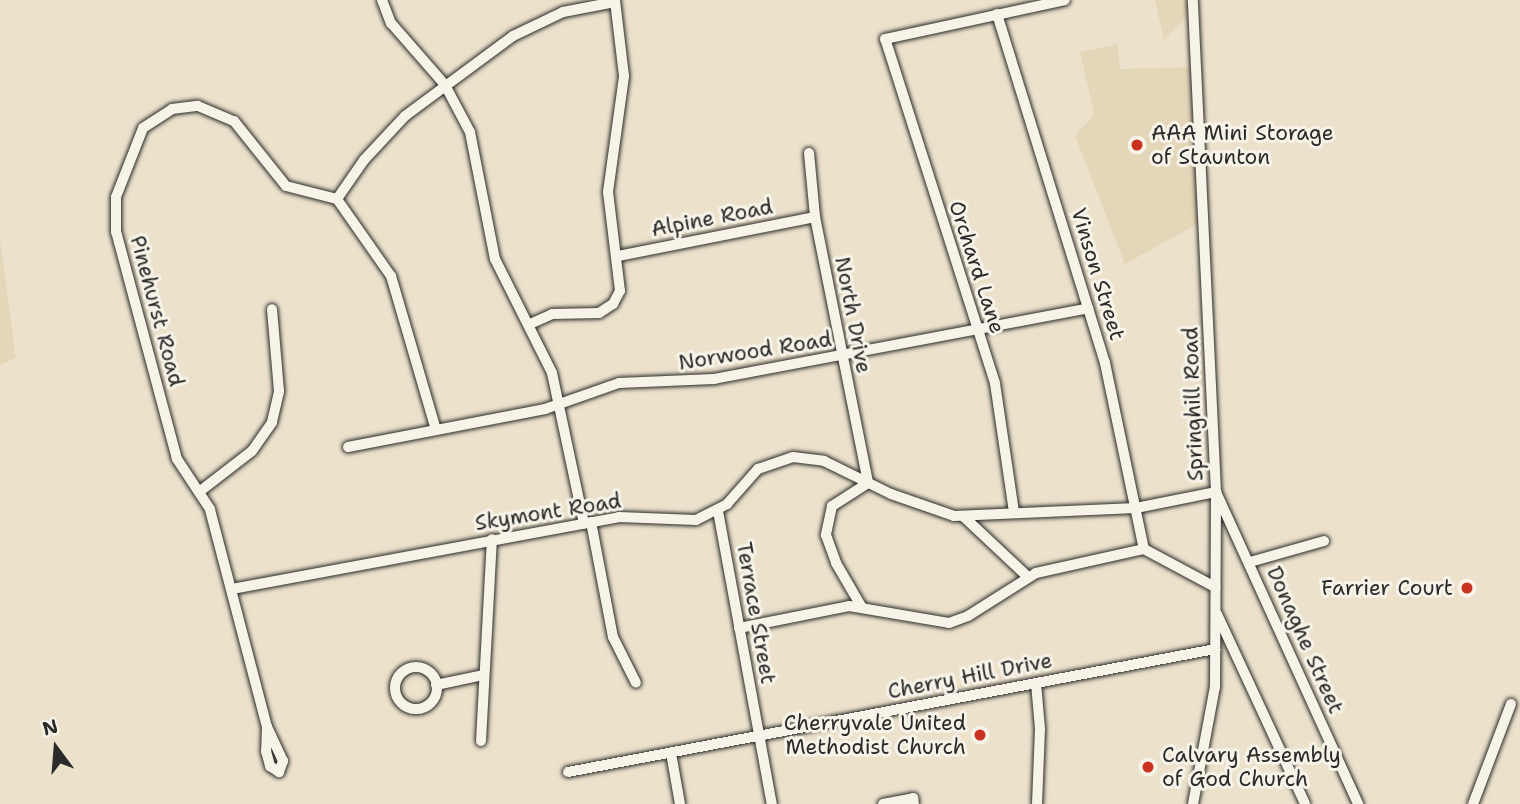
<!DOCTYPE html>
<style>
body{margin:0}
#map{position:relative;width:1520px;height:804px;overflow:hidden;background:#ece2cc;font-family:"Shantell Sans",sans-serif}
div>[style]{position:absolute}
.built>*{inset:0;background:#e4d6b8}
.roads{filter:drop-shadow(0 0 2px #2b2b2b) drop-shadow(0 0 2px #2b2b2b)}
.minor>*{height:10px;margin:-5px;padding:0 5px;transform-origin:5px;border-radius:5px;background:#f7f3e8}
.minor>.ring{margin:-5px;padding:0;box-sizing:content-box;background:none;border:10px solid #f7f3e8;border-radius:50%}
.dots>*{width:19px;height:19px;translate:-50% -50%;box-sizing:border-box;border:4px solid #f7f3e8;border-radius:50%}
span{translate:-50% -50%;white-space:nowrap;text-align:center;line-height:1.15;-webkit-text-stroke:6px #f7f3e8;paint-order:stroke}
.poi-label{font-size:21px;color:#2b2b2b}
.left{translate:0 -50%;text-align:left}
.right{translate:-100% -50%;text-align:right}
.street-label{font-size:21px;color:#2b2b2b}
.north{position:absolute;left:21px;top:713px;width:70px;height:70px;-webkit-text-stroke:5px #f7f3e8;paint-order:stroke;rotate:344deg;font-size:19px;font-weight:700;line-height:28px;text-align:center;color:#2b2b2b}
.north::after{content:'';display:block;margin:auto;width:24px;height:32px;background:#2b2b2b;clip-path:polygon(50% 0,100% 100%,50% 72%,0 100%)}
</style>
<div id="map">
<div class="built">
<div style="clip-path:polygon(1155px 0,1188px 0,1189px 14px,1164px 40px)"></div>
<div style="clip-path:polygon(1118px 44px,1120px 69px,1191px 67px,1199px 223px,1125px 264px,1075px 136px,1094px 114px,1080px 52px)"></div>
<div style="clip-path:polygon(0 240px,16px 358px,0 365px)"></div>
</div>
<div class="roads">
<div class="minor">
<div style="left:382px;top:0;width:25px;rotate:69deg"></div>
<div style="left:391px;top:23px;width:82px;rotate:48.9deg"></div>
<div style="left:445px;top:85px;width:53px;rotate:62deg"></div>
<div style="left:470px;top:132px;width:129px;rotate:78.9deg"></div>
<div style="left:495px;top:259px;width:127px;rotate:63.4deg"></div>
<div style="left:552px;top:373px;width:154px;rotate:78deg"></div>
<div style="left:997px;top:14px;width:365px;rotate:72.8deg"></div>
<div style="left:1105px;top:363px;width:190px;rotate:78.2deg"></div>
<div style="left:809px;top:153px;width:64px;rotate:84.6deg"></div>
<div style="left:815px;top:217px;width:271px;rotate:78.7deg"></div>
<div style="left:868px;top:483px;width:43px;rotate:147.4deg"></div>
<div style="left:832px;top:506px;width:30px;rotate:102deg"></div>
<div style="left:826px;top:535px;width:30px;rotate:70deg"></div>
<div style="left:836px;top:563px;width:50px;rotate:59.8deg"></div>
<div style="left:337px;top:199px;width:47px;rotate:-55.3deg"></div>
<div style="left:364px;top:160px;width:60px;rotate:-47deg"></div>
<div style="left:405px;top:116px;width:134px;rotate:-36.5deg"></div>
<div style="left:513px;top:36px;width:55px;rotate:-25.6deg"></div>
<div style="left:563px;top:12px;width:53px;rotate:-10.9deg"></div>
<div style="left:337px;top:199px;width:94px;rotate:55deg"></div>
<div style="left:391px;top:276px;width:160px;rotate:73.7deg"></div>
<div style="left:618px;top:256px;width:201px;rotate:-11.2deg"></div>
<div style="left:530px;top:324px;width:24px;rotate:-24deg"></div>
<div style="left:552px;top:314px;width:47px;rotate:-1.2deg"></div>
<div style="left:599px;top:313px;width:17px;rotate:-33deg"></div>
<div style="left:613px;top:304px;width:15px;rotate:-62deg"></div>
<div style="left:620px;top:291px;width:100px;rotate:-96.9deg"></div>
<div style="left:608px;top:192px;width:117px;rotate:-82.1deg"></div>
<div style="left:624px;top:76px;width:77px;rotate:-96.8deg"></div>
<div style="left:348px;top:447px;width:201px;rotate:-10.9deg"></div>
<div style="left:545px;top:409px;width:78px;rotate:-19.4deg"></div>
<div style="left:619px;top:383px;width:95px;rotate:-2.4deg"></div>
<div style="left:714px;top:379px;width:381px;rotate:-10.7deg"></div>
<div style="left:199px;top:492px;width:67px;rotate:-37.7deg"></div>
<div style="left:252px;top:451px;width:35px;rotate:-55deg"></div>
<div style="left:272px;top:422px;width:32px;rotate:-77deg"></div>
<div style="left:279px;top:391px;width:82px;rotate:-94.9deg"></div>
<div style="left:1216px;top:492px;width:343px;rotate:65.5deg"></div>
<div style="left:718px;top:511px;width:298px;rotate:79.6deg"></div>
<div style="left:1014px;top:512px;width:130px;rotate:-98.4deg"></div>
<div style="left:995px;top:383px;width:361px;rotate:-107.7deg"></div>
<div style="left:885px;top:39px;width:184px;rotate:-12.2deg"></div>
<div style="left:963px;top:516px;width:88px;rotate:43.2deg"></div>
<div style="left:591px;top:522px;width:117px;rotate:79.2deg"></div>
<div style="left:613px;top:637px;width:51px;rotate:63.4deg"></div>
<div style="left:1250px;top:562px;width:77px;rotate:-15.8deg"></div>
<div style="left:232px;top:589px;width:394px;rotate:-10.5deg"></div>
<div style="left:619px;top:517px;width:77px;rotate:2.2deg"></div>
<div style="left:696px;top:520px;width:35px;rotate:-27deg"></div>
<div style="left:727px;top:504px;width:47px;rotate:-48.5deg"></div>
<div style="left:758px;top:469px;width:37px;rotate:-19deg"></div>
<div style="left:793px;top:457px;width:31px;rotate:7deg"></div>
<div style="left:824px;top:461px;width:75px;rotate:26.2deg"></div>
<div style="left:891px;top:494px;width:67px;rotate:19.2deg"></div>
<div style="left:954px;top:516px;width:182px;rotate:-2.5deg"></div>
<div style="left:1136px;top:508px;width:82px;rotate:-11.3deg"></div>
<div style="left:1217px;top:614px;width:209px;rotate:65.1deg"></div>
<div style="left:739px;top:628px;width:112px;rotate:-11.3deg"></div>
<div style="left:849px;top:606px;width:101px;rotate:9.6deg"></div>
<div style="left:949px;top:623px;width:20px;rotate:-20deg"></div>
<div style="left:968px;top:616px;width:80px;rotate:-32.3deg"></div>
<div style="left:1036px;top:573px;width:111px;rotate:-12.5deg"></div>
<div style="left:1144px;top:549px;width:81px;rotate:28.2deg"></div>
<div class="ring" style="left:395px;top:667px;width:32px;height:32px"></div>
<div style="left:1036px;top:683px;width:46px;rotate:85deg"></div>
<div style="left:1040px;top:729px;width:75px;rotate:92.3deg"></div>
<div style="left:436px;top:685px;width:49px;rotate:-11.8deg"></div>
<div style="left:267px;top:727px;width:24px;rotate:92deg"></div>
<div style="left:266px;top:751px;width:16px;rotate:75deg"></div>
<div style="left:270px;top:766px;width:11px;rotate:34deg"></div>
<div style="left:279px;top:772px;width:12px;rotate:-70deg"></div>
<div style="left:283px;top:761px;width:38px;rotate:-115deg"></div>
<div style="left:267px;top:727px;width:225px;rotate:-104.7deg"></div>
<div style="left:210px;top:509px;width:60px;rotate:-123.4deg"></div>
<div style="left:177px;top:459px;width:235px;rotate:-105deg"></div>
<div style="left:116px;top:232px;width:35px;rotate:-90deg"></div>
<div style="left:116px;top:197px;width:74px;rotate:-68.6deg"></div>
<div style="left:143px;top:128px;width:35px;rotate:-33deg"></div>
<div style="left:172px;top:109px;width:26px;rotate:-7deg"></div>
<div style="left:198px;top:106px;width:39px;rotate:23deg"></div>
<div style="left:234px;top:121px;width:83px;rotate:51.3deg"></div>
<div style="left:286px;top:186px;width:53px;rotate:14.3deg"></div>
<div style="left:481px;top:741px;width:202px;rotate:-86.9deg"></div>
<div style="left:671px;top:753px;width:52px;rotate:80deg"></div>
<div style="left:568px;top:772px;width:659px;rotate:-10.76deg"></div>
<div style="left:883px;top:804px;width:31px;rotate:-11deg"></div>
<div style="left:913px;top:798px;width:6px;rotate:81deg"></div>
<div style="left:1193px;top:804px;width:119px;rotate:-79.4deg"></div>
<div style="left:1215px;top:687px;width:195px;rotate:-89.7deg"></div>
<div style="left:1216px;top:492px;width:493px;rotate:-92.7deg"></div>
<div style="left:1473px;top:804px;width:107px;rotate:-69.2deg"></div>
</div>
</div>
<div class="dots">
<div style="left:1137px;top:145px;background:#c8321e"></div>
<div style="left:1467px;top:588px;background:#c8321e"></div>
<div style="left:980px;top:735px;background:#c8321e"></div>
<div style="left:1148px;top:767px;background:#c8321e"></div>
</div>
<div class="poi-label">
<span class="left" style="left:1151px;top:145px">AAA Mini Storage<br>of Staunton</span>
<span class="right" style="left:1453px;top:588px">Farrier Court</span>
<span class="right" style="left:966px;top:735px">Cherryvale United<br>Methodist Church</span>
<span class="left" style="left:1162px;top:767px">Calvary Assembly<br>of God Church</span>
</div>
<div class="street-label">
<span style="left:712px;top:218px;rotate:-11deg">Alpine Road</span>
<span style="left:977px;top:267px;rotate:72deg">Orchard Lane</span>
<span style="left:1098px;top:274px;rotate:73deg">Vinson Street</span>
<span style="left:157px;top:311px;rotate:75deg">Pinehurst Road</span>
<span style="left:853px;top:315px;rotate:79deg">North Drive</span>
<span style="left:755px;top:351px;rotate:-9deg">Norwood Road</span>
<span style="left:1193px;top:404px;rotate:-92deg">Springhill Road</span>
<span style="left:548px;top:512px;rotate:-9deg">Skymont Road</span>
<span style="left:756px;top:613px;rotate:80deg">Terrace Street</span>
<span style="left:1305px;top:640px;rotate:66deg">Donaghe Street</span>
<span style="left:970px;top:676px;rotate:-11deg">Cherry Hill Drive</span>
</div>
<div class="north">N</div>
</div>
